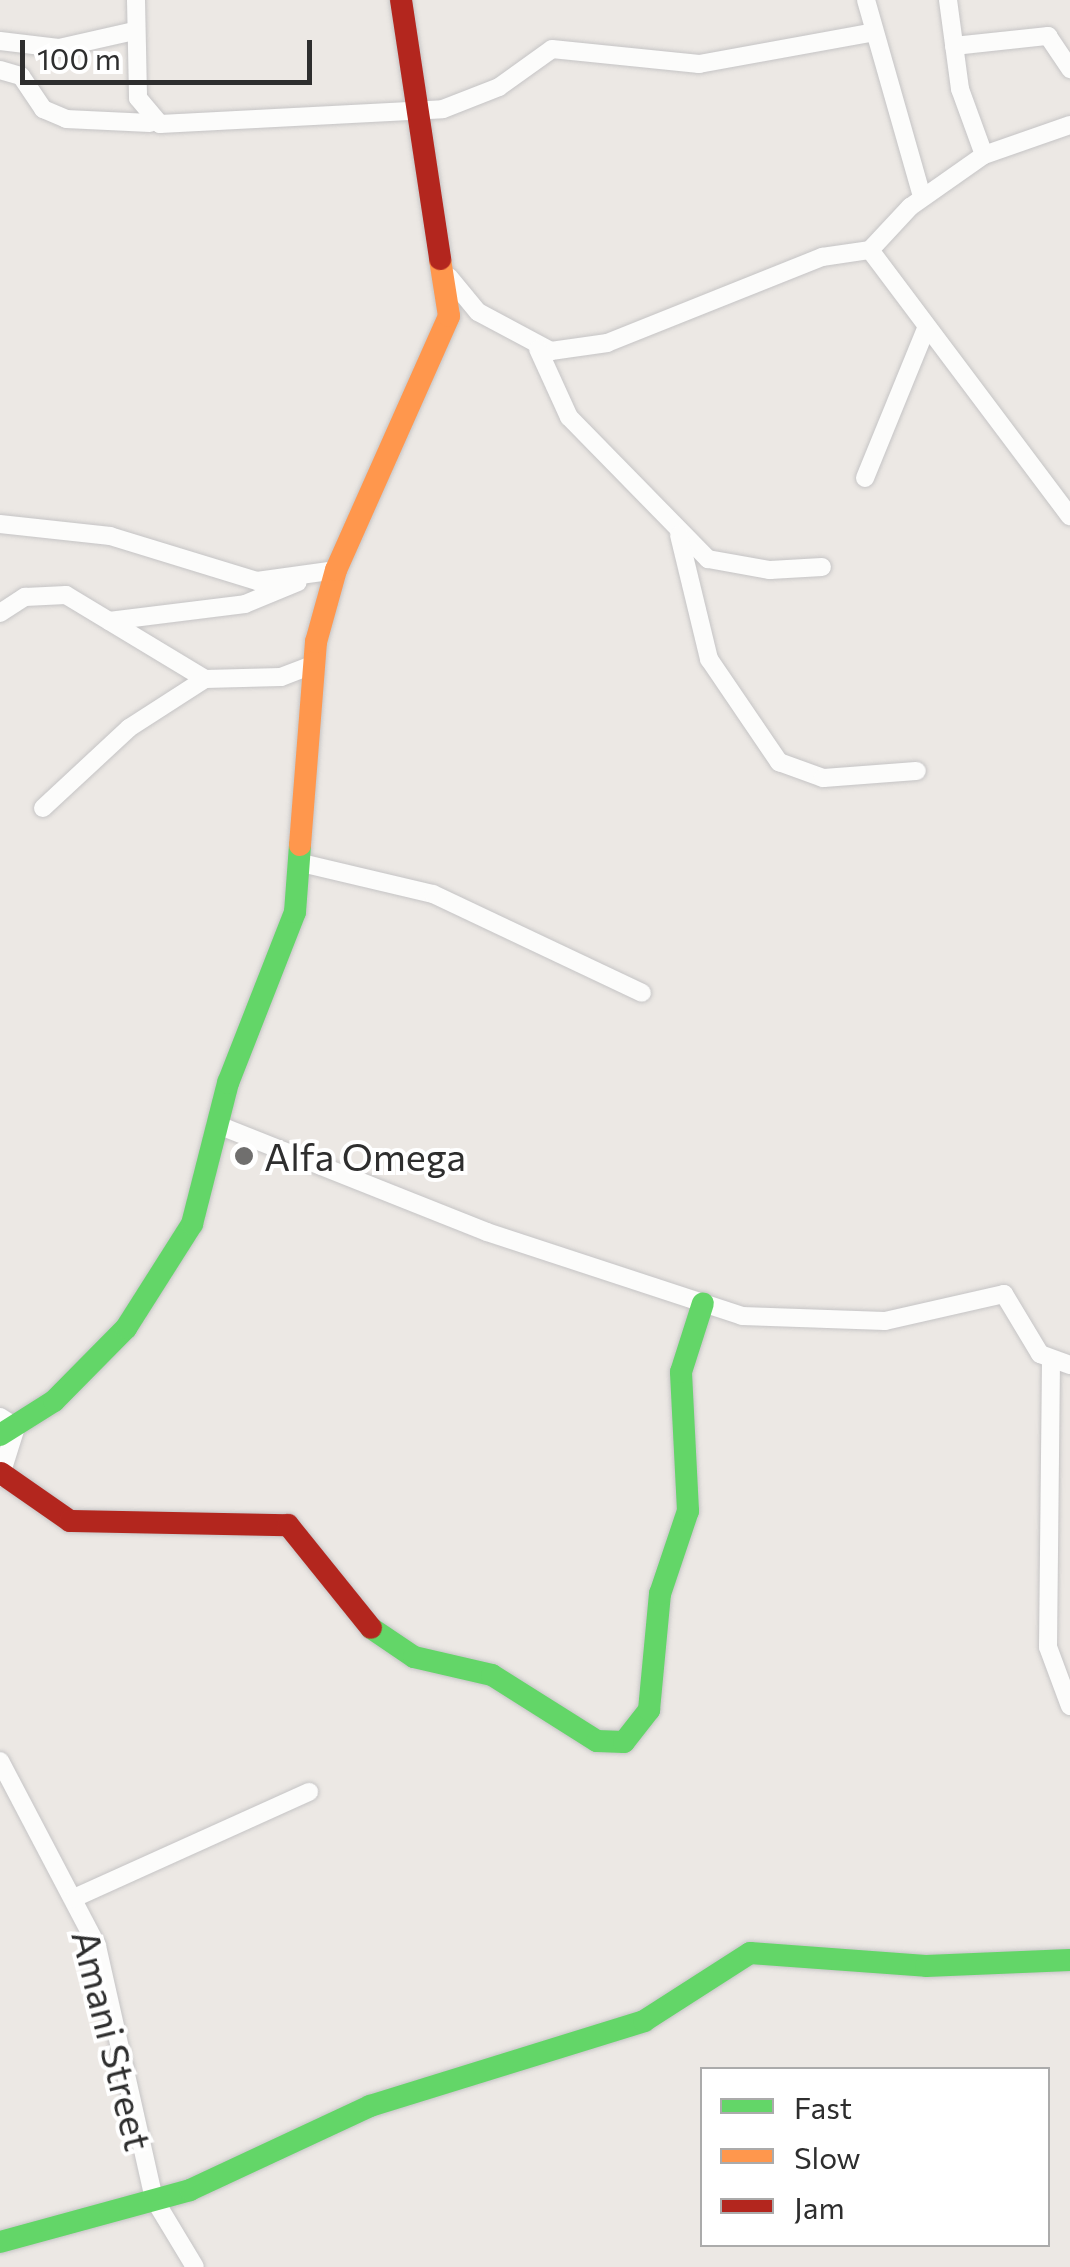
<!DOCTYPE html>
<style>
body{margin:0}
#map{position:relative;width:1070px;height:2267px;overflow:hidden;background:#ece8e4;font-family:Commissioner,sans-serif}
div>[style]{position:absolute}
.roads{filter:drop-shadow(0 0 2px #c5c4c5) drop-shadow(0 0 2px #c5c4c5)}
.street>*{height:18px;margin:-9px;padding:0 9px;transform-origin:9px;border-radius:9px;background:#fcfcfb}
.fast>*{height:22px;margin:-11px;padding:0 11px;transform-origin:11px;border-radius:11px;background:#63d668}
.slow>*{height:22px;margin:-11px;padding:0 11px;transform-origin:11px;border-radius:11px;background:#ff974d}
.jam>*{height:22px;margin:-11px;padding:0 11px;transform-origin:11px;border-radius:11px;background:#b3261e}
.dots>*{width:28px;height:28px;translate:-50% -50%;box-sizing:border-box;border:5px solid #fff;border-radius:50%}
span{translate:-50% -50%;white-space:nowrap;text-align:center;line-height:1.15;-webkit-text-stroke:8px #fff;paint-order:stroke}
.poi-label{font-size:38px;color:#2e2e2e}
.left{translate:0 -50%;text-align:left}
.street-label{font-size:38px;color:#2e2e2e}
.legend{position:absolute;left:700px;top:2067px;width:350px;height:180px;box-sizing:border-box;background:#fff;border:2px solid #ababab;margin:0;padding:12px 18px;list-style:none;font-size:30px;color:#2e2e2e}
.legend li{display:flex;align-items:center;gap:20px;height:50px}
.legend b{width:50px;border:2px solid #ababab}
.scale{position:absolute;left:20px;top:40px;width:292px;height:45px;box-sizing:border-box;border:5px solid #2e2e2e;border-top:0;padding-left:12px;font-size:30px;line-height:35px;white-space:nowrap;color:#2e2e2e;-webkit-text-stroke:8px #fff;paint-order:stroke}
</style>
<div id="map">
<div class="roads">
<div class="street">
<div style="left:136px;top:0;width:98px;rotate:88.8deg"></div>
<div style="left:138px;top:98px;width:34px;rotate:50deg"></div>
<div style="left:160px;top:124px;width:283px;rotate:-3deg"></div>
<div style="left:443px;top:109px;width:60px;rotate:-21.4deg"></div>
<div style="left:499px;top:87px;width:65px;rotate:-35.6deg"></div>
<div style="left:552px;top:49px;width:148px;rotate:5.8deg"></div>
<div style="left:699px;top:64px;width:174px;rotate:-10.3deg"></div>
<div style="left:866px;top:0;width:205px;rotate:74.1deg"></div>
<div style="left:948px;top:0;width:90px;rotate:82.3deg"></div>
<div style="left:960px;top:89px;width:70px;rotate:70deg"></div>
<div style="left:0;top:41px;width:59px;rotate:6.8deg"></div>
<div style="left:59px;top:48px;width:77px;rotate:-12.8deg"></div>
<div style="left:954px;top:46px;width:95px;rotate:-6.1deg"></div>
<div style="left:1048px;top:36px;width:40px;rotate:56deg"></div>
<div style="left:0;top:70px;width:22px;rotate:16deg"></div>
<div style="left:21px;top:76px;width:40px;rotate:56deg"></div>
<div style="left:43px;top:109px;width:25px;rotate:23deg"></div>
<div style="left:66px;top:119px;width:84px;rotate:2.7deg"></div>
<div style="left:870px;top:250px;width:59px;rotate:-47.1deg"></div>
<div style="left:910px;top:207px;width:90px;rotate:-35.1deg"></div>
<div style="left:984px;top:155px;width:91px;rotate:-19.2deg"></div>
<div style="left:449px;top:277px;width:45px;rotate:50.4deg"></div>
<div style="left:478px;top:312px;width:83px;rotate:28.1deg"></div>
<div style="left:551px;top:351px;width:57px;rotate:-8.1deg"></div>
<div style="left:607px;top:343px;width:232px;rotate:-21.8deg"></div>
<div style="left:822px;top:257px;width:49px;rotate:-8.3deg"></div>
<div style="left:870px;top:250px;width:333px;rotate:53.1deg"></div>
<div style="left:538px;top:349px;width:75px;rotate:65.5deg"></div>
<div style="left:569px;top:417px;width:199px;rotate:45.6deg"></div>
<div style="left:708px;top:559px;width:63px;rotate:10.1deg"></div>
<div style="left:770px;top:570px;width:52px;rotate:-3.3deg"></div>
<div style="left:865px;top:478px;width:159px;rotate:-67.8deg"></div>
<div style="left:0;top:524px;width:111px;rotate:6.2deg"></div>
<div style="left:110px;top:536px;width:154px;rotate:17deg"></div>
<div style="left:257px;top:581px;width:80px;rotate:-7.9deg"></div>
<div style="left:679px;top:535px;width:128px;rotate:76.4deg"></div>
<div style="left:709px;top:659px;width:125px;rotate:55.8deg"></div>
<div style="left:779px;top:762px;width:47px;rotate:20deg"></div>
<div style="left:823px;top:778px;width:94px;rotate:-4.3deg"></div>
<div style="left:0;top:613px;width:30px;rotate:-33deg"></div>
<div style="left:25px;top:597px;width:41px;rotate:-2.8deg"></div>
<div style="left:66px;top:595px;width:162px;rotate:31.1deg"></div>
<div style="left:205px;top:679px;width:76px;rotate:-1.5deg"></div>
<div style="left:281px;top:677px;width:31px;rotate:-21deg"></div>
<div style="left:109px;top:621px;width:137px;rotate:-7.1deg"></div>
<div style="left:245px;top:604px;width:57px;rotate:-22.5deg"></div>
<div style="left:43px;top:808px;width:117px;rotate:-42.9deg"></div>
<div style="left:129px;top:728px;width:90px;rotate:-32.8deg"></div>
<div style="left:306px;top:864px;width:130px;rotate:13.3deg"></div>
<div style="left:433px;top:894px;width:231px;rotate:25.3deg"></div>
<div style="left:218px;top:1125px;width:289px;rotate:21.7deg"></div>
<div style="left:487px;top:1232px;width:268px;rotate:18.2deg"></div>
<div style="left:742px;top:1316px;width:143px;rotate:2deg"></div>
<div style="left:885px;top:1321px;width:122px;rotate:-12.8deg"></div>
<div style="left:1004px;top:1294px;width:70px;rotate:59deg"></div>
<div style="left:1040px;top:1354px;width:32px;rotate:20deg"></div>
<div style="left:1051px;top:1361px;width:286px;rotate:90.6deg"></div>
<div style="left:1048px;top:1647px;width:63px;rotate:69.6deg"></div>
<div style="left:0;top:1417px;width:19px;rotate:32deg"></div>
<div style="left:16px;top:1427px;width:53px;rotate:107.4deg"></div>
<div style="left:0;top:1761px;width:209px;rotate:62.3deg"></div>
<div style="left:97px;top:1946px;width:259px;rotate:77.3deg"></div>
<div style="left:154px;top:2199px;width:79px;rotate:58.9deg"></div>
<div style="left:74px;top:1898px;width:258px;rotate:-24.3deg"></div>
</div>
<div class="fast">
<div style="left:0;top:1435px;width:64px;rotate:-32.2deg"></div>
<div style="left:54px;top:1401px;width:103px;rotate:-45.4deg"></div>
<div style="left:126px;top:1328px;width:123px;rotate:-57.6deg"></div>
<div style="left:192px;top:1224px;width:146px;rotate:-75.7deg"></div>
<div style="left:228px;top:1083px;width:184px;rotate:-68.6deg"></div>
<div style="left:295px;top:912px;width:67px;rotate:-85.7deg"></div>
<div style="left:371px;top:1628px;width:52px;rotate:34deg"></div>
<div style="left:414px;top:1657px;width:80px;rotate:13deg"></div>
<div style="left:492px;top:1675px;width:124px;rotate:32.2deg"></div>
<div style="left:597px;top:1741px;width:27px;rotate:2deg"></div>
<div style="left:624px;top:1742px;width:41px;rotate:-52deg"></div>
<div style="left:649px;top:1710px;width:117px;rotate:-84.6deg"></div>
<div style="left:660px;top:1594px;width:88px;rotate:-71.4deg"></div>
<div style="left:688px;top:1511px;width:139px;rotate:-92.9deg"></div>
<div style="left:681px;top:1372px;width:72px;rotate:-72.3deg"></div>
<div style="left:0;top:2242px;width:197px;rotate:-15.3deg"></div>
<div style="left:190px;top:2190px;width:199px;rotate:-25deg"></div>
<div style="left:370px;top:2106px;width:287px;rotate:-17.2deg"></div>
<div style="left:644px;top:2021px;width:126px;rotate:-32.7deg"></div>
<div style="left:750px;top:1953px;width:176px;rotate:4.2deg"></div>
<div style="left:926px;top:1966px;width:144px;rotate:-2.4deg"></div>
</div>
<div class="slow">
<div style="left:300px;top:845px;width:204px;rotate:-85.5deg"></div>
<div style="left:316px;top:642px;width:75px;rotate:-74.5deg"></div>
<div style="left:336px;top:570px;width:278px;rotate:-66deg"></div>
<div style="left:449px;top:316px;width:58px;rotate:-99deg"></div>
</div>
<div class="jam">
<div style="left:401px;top:0;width:262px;rotate:81.4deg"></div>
<div style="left:1px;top:1473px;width:84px;rotate:34.8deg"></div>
<div style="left:70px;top:1521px;width:218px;rotate:1.1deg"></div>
<div style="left:288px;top:1525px;width:132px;rotate:51.1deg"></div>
</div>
</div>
<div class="dots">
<div style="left:244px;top:1156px;background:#706f6e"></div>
</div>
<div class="poi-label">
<span class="left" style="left:264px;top:1156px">Alfa Omega</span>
</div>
<div class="street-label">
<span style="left:113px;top:2040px;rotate:76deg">Amani Street</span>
</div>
<ul class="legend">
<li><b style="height:12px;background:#63d668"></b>Fast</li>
<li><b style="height:12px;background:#ff974d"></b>Slow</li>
<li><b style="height:12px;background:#b3261e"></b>Jam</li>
</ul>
<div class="scale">100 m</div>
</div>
